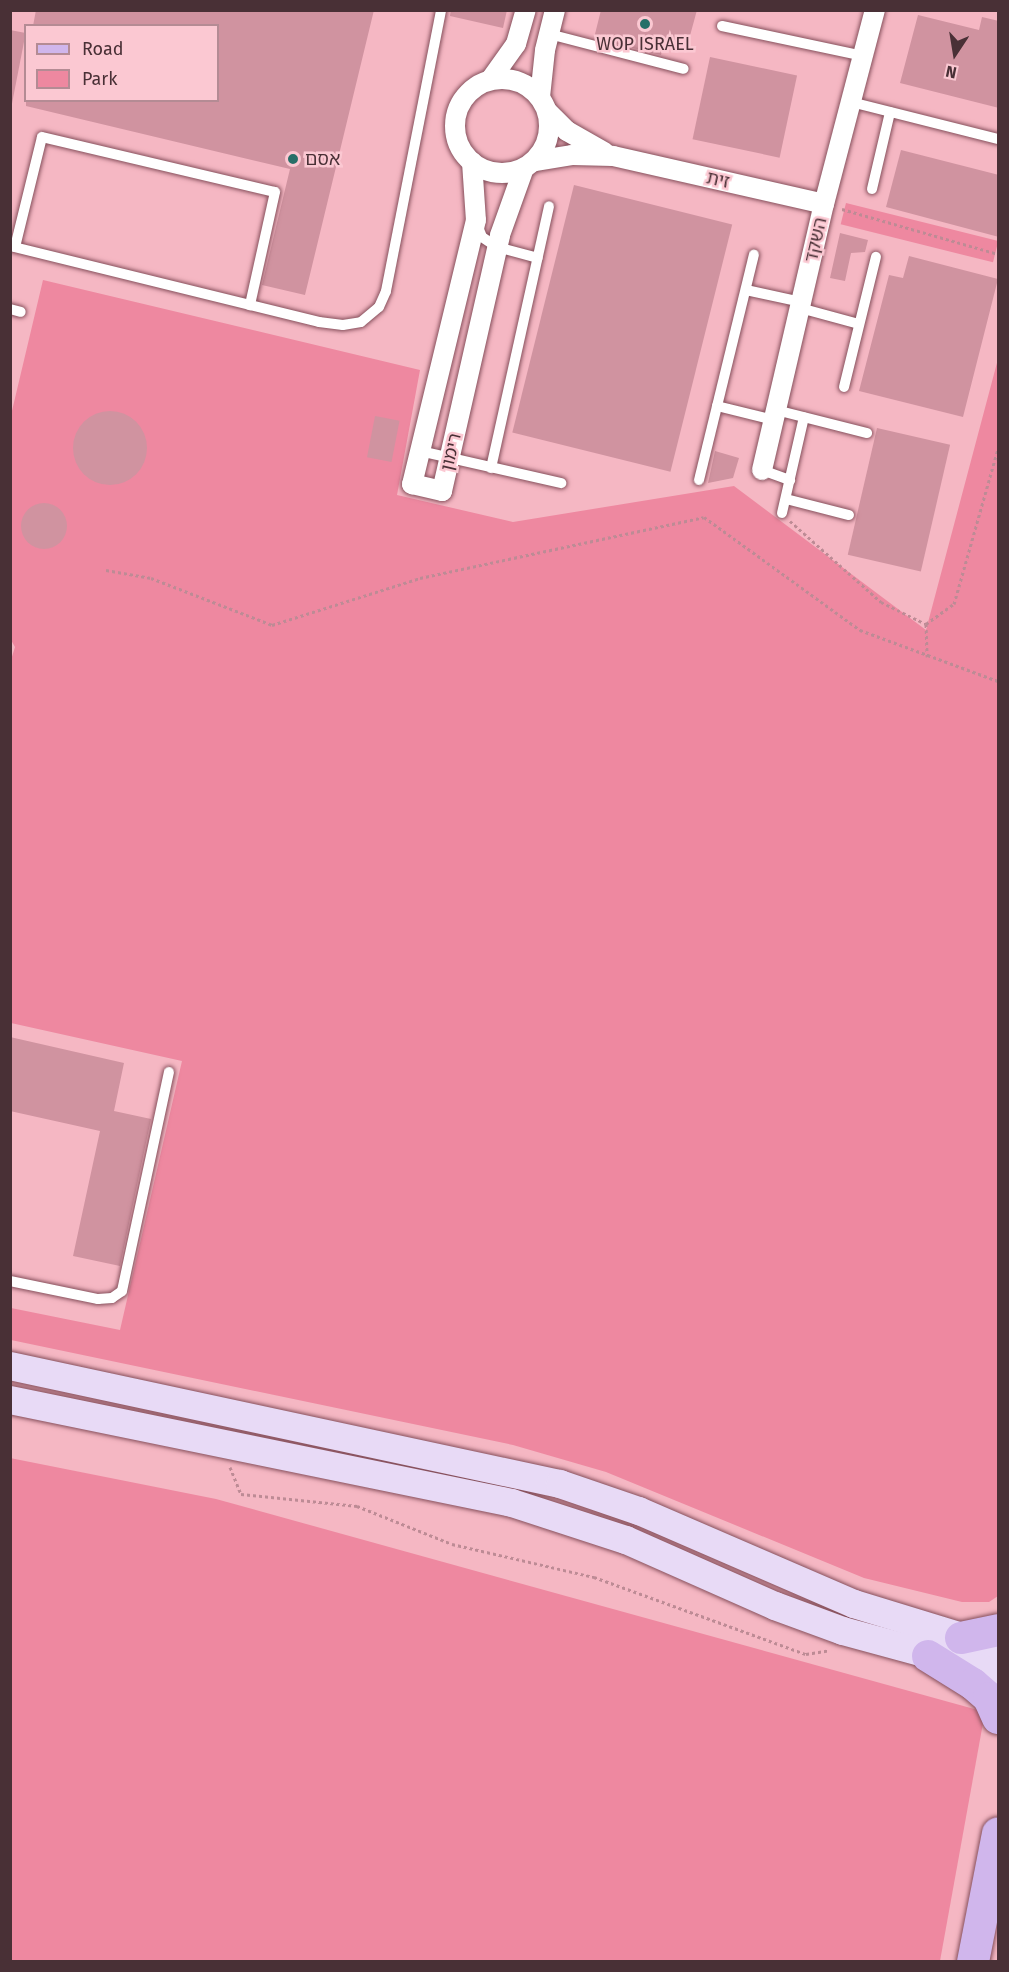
<!DOCTYPE html>
<meta charset="utf-8">
<style>
body{margin:0}
#map{position:relative;width:1009px;height:1972px;overflow:hidden;background:#f5b7c3;font-family:"Fira Sans","Noto Sans Hebrew",sans-serif}
div>[style]{position:absolute}
.green>*{inset:0;background:#ee88a0;transform-origin:0 0}
.building>*{inset:0;background:#d093a0;transform-origin:0 0}
.round{border-radius:50%}
.path>*{height:3px;margin-top:-1.5px;transform-origin:0;background:repeating-linear-gradient(90deg,#bd8b95 0 3px,transparent 0 6px)}
.roads{filter:drop-shadow(0 0 2px #86505c) drop-shadow(0 0 2px #86505c)}
.lane>*{height:10px;margin:-5px;padding:0 5px;transform-origin:5px;border-radius:5px;background:#fff}
.street>*{height:20px;margin:-10px;padding:0 10px;transform-origin:10px;border-radius:10px;background:#fff}
.street>.ring{margin:-10px;padding:0;box-sizing:content-box;background:none;border:20px solid #fff;border-radius:50%}
.secondary>*{height:28px;margin:-14px;padding:0 14px;transform-origin:14px;border-radius:14px;background:#e8daf6}
.primary>*{height:32px;margin:-16px;padding:0 16px;transform-origin:16px;border-radius:16px;background:#d0b6ec}
.dots>*{width:16px;height:16px;translate:-50% -50%;box-sizing:border-box;border:3px solid #fbc8d2;border-radius:50%}
span{translate:-50% -50%;white-space:nowrap;text-align:center;line-height:1.15;-webkit-text-stroke:5px #fbc8d2;paint-order:stroke}
.poi-label{font-size:18px;color:#493036}
.left{translate:0 -50%;text-align:left}
.street-label{font-size:18px;color:#493036}
.frame{position:absolute;inset:0;border:12px solid #493036;pointer-events:none}
.legend{position:absolute;left:24px;top:24px;width:195px;height:78px;box-sizing:border-box;background:#fbc8d2;border:2px solid #b48b94;margin:0;padding:8px 10px;list-style:none;font-size:18px;color:#493036}
.legend li{display:flex;align-items:center;gap:12px;height:30px}
.legend b{width:30px;border:2px solid #b48b94}
.north{position:absolute;left:925px;top:24px;width:60px;height:60px;-webkit-text-stroke:4px #fbc8d2;paint-order:stroke;rotate:192deg;font-size:16px;font-weight:700;line-height:24px;text-align:center;color:#493036}
.north::after{content:'';display:block;margin:auto;width:21px;height:27px;background:#493036;clip-path:polygon(50% 0,100% 100%,50% 72%,0 100%)}
</style>
<div id="map">
<div class="green">
<div style="left:846px;top:203px;width:157px;height:22px;rotate:14deg"></div>
<div style="clip-path:polygon(43px 280px,420px 370px,397px 495px,513px 522px,734px 486px,926px 630px,998px 359px,998px 1596px,989px 1602px,962px 1602px,864px 1578px,606px 1472px,513px 1445px,11px 1340px,11px 1308px,120px 1330px,182px 1061px,11px 1023px,10px 663px,15px 647px,11px 640px,11px 415px)"></div>
<div style="clip-path:polygon(10px 1458px,216px 1499px,985px 1712px,940px 1961px,11px 1961px)"></div>
</div>
<div class="building">
<div style="clip-path:polygon(36px 10px,374px 10px,305px 295px,262px 285px,290px 169px,26px 106px,26px 100px,218px 100px,218px 26px,33px 26px)"></div>
<div style="clip-path:polygon(451px 10px,507px 10px,503px 28px,450px 16px)"></div>
<div style="clip-path:polygon(601px 10px,697px 10px,688px 43px,665px 38px,661px 55px,594px 38px)"></div>
<div style="clip-path:polygon(918px 15px,979px 30px,982px 17px,999px 21px,999px 108px,900px 83px)"></div>
<div style="left:10px;top:30px;width:16px;height:72px;rotate:11deg"></div>
<div style="left:710px;top:57px;width:89px;height:84px;rotate:12deg"></div>
<div style="clip-path:polygon(901px 150px,999px 175px,999px 237px,886px 207px)"></div>
<div style="left:574px;top:185px;width:163px;height:255px;rotate:14deg"></div>
<div style="clip-path:polygon(840px 233px,868px 240px,865px 252px,851px 253px,845px 281px,830px 278px)"></div>
<div style="clip-path:polygon(909px 256px,998px 279px,963px 417px,859px 391px,889px 275px,903px 278px)"></div>
<div class="round" style="left:73px;top:411px;width:74px;height:74px"></div>
<div style="left:375px;top:416px;width:25px;height:42px;rotate:11deg"></div>
<div style="left:877px;top:428px;width:75px;height:130px;rotate:13deg"></div>
<div style="clip-path:polygon(715px 451px,739px 458px,733px 478px,708px 483px)"></div>
<div class="round" style="left:21px;top:503px;width:46px;height:46px"></div>
<div style="clip-path:polygon(10px 1037px,124px 1063px,114px 1111px,151px 1119px,120px 1266px,73px 1256px,100px 1131px,10px 1111px)"></div>
</div>
<div class="path">
<div style="left:842px;top:209px;width:162px;rotate:16.1deg"></div>
<div style="left:790px;top:521px;width:122px;rotate:41.7deg"></div>
<div style="left:881px;top:602px;width:50px;rotate:26.1deg"></div>
<div style="left:926px;top:624px;width:34px;rotate:-36deg"></div>
<div style="left:954px;top:604px;width:161px;rotate:-74.2deg"></div>
<div style="left:106px;top:570px;width:46px;rotate:10.1deg"></div>
<div style="left:151px;top:578px;width:130px;rotate:21.2deg"></div>
<div style="left:272px;top:625px;width:155px;rotate:-17.6deg"></div>
<div style="left:420px;top:578px;width:290px;rotate:-12.1deg"></div>
<div style="left:704px;top:517px;width:193px;rotate:35.9deg"></div>
<div style="left:860px;top:630px;width:147px;rotate:20.3deg"></div>
<div style="left:926px;top:624px;width:33px;rotate:88deg"></div>
<div style="left:230px;top:1467px;width:29px;rotate:68deg"></div>
<div style="left:241px;top:1494px;width:117px;rotate:5.9deg"></div>
<div style="left:357px;top:1506px;width:102px;rotate:21.8deg"></div>
<div style="left:452px;top:1544px;width:146px;rotate:13.1deg"></div>
<div style="left:594px;top:1577px;width:226px;rotate:20deg"></div>
<div style="left:806px;top:1654px;width:24px;rotate:-9deg"></div>
</div>
<div class="roads">
<div class="lane">
<div style="left:722px;top:26px;width:144px;rotate:12deg"></div>
<div style="left:549px;top:34px;width:139px;rotate:14.5deg"></div>
<div style="left:851px;top:102px;width:152px;rotate:14.1deg"></div>
<div style="left:872px;top:189px;width:79px;rotate:-76.8deg"></div>
<div style="left:477px;top:224px;width:14px;rotate:69deg"></div>
<div style="left:482px;top:237px;width:18px;rotate:34deg"></div>
<div style="left:497px;top:247px;width:42px;rotate:15deg"></div>
<div style="left:10px;top:246px;width:318px;rotate:13.8deg"></div>
<div style="left:319px;top:322px;width:24px;rotate:7deg"></div>
<div style="left:343px;top:325px;width:18px;rotate:-9deg"></div>
<div style="left:361px;top:322px;width:23px;rotate:-40deg"></div>
<div style="left:379px;top:307px;width:17px;rotate:-66deg"></div>
<div style="left:386px;top:291px;width:286px;rotate:-78.9deg"></div>
<div style="left:15px;top:247px;width:113px;rotate:-76.2deg"></div>
<div style="left:42px;top:137px;width:239px;rotate:13.3deg"></div>
<div style="left:275px;top:192px;width:116px;rotate:102.5deg"></div>
<div style="left:746px;top:290px;width:56px;rotate:12.3deg"></div>
<div style="left:800px;top:308px;width:61px;rotate:15.2deg"></div>
<div style="left:10px;top:309px;width:11px;rotate:15deg"></div>
<div style="left:844px;top:387px;width:134px;rotate:-76.2deg"></div>
<div style="left:717px;top:406px;width:59px;rotate:13.8deg"></div>
<div style="left:776px;top:410px;width:94px;rotate:14.2deg"></div>
<div style="left:420px;top:451px;width:145px;rotate:12.8deg"></div>
<div style="left:491px;top:468px;width:268px;rotate:-77.5deg"></div>
<div style="left:762px;top:470px;width:30px;rotate:20deg"></div>
<div style="left:699px;top:480px;width:232px;rotate:-76.3deg"></div>
<div style="left:786px;top:499px;width:65px;rotate:14.3deg"></div>
<div style="left:782px;top:513px;width:98px;rotate:-77.1deg"></div>
<div style="left:10px;top:1281px;width:90px;rotate:11.6deg"></div>
<div style="left:98px;top:1299px;width:14px;rotate:-4deg"></div>
<div style="left:112px;top:1298px;width:12px;rotate:-35deg"></div>
<div style="left:122px;top:1291px;width:224px;rotate:-77.9deg"></div>
</div>
<div class="street">
<div class="ring" style="left:455px;top:79px;width:74px;height:74px"></div>
<div style="left:491px;top:79px;width:43px;rotate:-54.5deg"></div>
<div style="left:516px;top:44px;width:35px;rotate:-74deg"></div>
<div style="left:540px;top:97px;width:47px;rotate:-83.9deg"></div>
<div style="left:545px;top:50px;width:41px;rotate:-76deg"></div>
<div style="left:548px;top:112px;width:27px;rotate:45deg"></div>
<div style="left:567px;top:131px;width:43px;rotate:29.6deg"></div>
<div style="left:535px;top:161px;width:37px;rotate:-9deg"></div>
<div style="left:572px;top:155px;width:41px;rotate:1.4deg"></div>
<div style="left:613px;top:156px;width:216px;rotate:12.8deg"></div>
<div style="left:472px;top:162px;width:58px;rotate:86.1deg"></div>
<div style="left:476px;top:220px;width:272px;rotate:103.6deg"></div>
<div style="left:412px;top:484px;width:31px;rotate:13deg"></div>
<div style="left:442px;top:491px;width:262px;rotate:-77.2deg"></div>
<div style="left:500px;top:235px;width:71px;rotate:-70.3deg"></div>
<div style="left:762px;top:470px;width:273px;rotate:-76.9deg"></div>
<div style="left:824px;top:204px;width:201px;rotate:-75.3deg"></div>
</div>
<div class="secondary">
<div style="left:10px;top:1366px;width:563px;rotate:12.11deg"></div>
<div style="left:560px;top:1484px;width:83px;rotate:18.9deg"></div>
<div style="left:639px;top:1511px;width:234px;rotate:23.4deg"></div>
<div style="left:854px;top:1604px;width:151px;rotate:17deg"></div>
<div style="left:10px;top:1400px;width:512px;rotate:11.59deg"></div>
<div style="left:512px;top:1503px;width:120px;rotate:18deg"></div>
<div style="left:626px;top:1540px;width:163px;rotate:23.9deg"></div>
<div style="left:775px;top:1606px;width:72px;rotate:20.2deg"></div>
<div style="left:843px;top:1631px;width:161px;rotate:15.2deg"></div>
</div>
<div class="primary">
<div style="left:961px;top:1638px;width:38px;rotate:-12deg"></div>
<div style="left:928px;top:1656px;width:53px;rotate:31.9deg"></div>
<div style="left:973px;top:1684px;width:21px;rotate:41deg"></div>
<div style="left:989px;top:1698px;width:22px;rotate:66deg"></div>
<div style="left:973px;top:1962px;width:131px;rotate:-79deg"></div>
</div>
</div>
<div class="dots">
<div style="left:645px;top:24px;background:#276f68"></div>
<div style="left:293px;top:159px;background:#276f68"></div>
</div>
<div class="poi-label">
<span style="left:645px;top:44px">WOP ISRAEL</span>
<span class="left" style="left:305px;top:159px">אסם</span>
</div>
<div class="street-label">
<span style="left:718px;top:180px;rotate:13deg">זית</span>
<span style="left:816px;top:240px;rotate:-77deg">השקד</span>
<span style="left:451px;top:452px;rotate:-77deg">רימון</span>
</div>
<div class="frame"></div>
<ul class="legend">
<li><b style="height:8px;background:#d0b6ec"></b>Road</li>
<li><b style="height:16px;background:#ee88a0"></b>Park</li>
</ul>
<div class="north">N</div>
</div>
